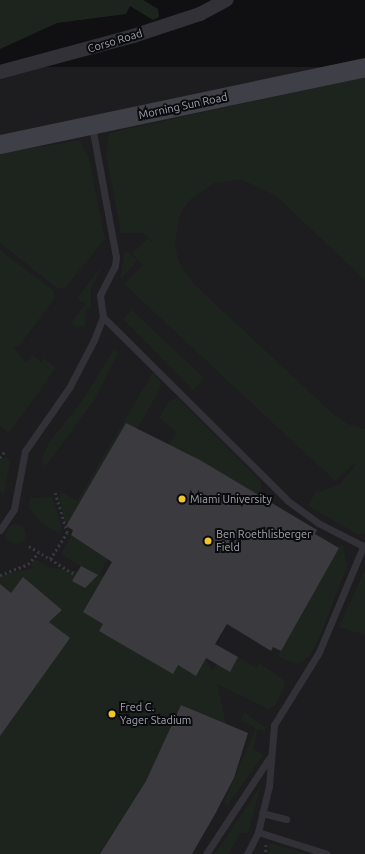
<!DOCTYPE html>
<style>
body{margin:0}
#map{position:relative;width:365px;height:854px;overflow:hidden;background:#101012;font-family:Ubuntu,sans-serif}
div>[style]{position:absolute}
.built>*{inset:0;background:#1d1c1f;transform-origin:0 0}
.green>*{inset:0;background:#1d241e}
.round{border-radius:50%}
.building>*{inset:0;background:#3a3a3f}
.path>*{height:2.5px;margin-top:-1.25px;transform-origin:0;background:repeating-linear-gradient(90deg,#37383e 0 2px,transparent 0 5px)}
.service>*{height:7px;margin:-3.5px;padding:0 3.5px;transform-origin:3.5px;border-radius:3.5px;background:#313137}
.minor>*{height:14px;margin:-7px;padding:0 7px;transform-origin:7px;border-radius:7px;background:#313137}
.secondary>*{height:19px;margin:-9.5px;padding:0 9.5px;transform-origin:9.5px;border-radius:9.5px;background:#3f4047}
.dots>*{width:11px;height:11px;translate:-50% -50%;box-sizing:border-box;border:2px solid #0b0b0d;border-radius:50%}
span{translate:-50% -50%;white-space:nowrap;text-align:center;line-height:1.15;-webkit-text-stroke:4px #0b0b0d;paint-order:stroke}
.street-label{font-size:11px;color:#a1a5b2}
.poi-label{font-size:11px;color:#a1a5b2}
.left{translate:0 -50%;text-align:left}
</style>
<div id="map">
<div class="built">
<div style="left:365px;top:67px;width:787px;height:373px;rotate:90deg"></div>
</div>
<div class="green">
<div style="clip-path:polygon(0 0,143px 0,158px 9px,159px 17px,153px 20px,130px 6px,126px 14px,57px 23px,0 49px)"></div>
<div style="clip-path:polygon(365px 77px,365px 280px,276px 196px,242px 180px,214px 183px,191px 199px,180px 214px,175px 242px,178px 260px,194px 284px,332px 413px,348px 424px,365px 429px,365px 532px,359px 535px,308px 506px,315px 493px,339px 485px,356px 465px,354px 463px,335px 481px,124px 284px,143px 265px,132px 254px,147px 239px,154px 242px,143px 233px,121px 233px,106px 155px,109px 133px)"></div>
<div style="clip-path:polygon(75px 141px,80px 141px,89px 158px,105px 239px,65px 288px,57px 288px,0 243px,0 153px)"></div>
<div style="clip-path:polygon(0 250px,54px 291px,55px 298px,19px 346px,12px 346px,26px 362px,32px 355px,41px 362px,44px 358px,56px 368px,9px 433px,0 426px)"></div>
<div style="clip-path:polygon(128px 252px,137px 261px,120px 280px,124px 253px)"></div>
<div style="clip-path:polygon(106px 261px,91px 287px,91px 308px,86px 309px,85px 326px,75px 327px,72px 322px,85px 304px,77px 298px)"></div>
<div style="clip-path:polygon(132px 310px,204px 378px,193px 390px,123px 319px)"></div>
<div style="clip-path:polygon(114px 349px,118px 353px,95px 399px,45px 467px,41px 461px,48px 444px,84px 398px)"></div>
<div style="clip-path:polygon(153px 372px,160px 380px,161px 387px,137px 429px,126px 423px,68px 523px,65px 522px,59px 499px,62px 492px,77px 501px)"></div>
<div style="clip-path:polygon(177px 397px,260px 480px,262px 487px,258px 495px,181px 449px,179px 453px,168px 446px,177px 432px,159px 418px,168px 402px)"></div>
<div style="clip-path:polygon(7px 457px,10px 462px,4px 495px,0 492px,0 460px)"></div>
<div style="clip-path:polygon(53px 497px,62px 530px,60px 534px,42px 524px,28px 507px,31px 498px)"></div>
<div class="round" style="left:6px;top:524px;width:20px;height:20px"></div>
<div style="clip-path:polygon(72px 535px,109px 557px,99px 575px,108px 577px,201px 648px,212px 671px,217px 664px,238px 657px,256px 668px,259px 663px,284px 680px,285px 685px,275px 706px,268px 709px,217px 684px,226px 724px,248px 733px,234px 778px,192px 854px,0 854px,0 575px,34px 568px,31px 566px,35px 559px,48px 567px,93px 574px,61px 554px)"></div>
<div style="clip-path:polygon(343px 544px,347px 566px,320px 636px,310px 656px,298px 664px,288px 661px,278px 656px,338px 547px)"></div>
<div style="clip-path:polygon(365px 569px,365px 635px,339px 627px)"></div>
<div style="clip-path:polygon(244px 712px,265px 727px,265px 731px,257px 730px,254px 750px,264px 754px,227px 806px,224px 802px,255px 731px,254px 727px,241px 720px)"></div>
<div style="clip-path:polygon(261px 785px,248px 833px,241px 833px,228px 854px,215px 854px)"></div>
<div style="clip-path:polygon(269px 843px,308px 854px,269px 854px)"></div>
</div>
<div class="building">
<div style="clip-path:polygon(126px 423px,200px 460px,317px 530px,315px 534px,339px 548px,281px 651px,273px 647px,271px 651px,227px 624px,215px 644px,238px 657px,230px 672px,206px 658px,196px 676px,178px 665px,173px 674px,99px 631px,103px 624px,83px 612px,112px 562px,71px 535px,73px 530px,66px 526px)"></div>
<div style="clip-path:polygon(81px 566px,98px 575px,85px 588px,72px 581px)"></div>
<div style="clip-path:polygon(23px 577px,62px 610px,49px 622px,70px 638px,0 736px,0 584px,11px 593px)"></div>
<div style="clip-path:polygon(181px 705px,248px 733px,234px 778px,214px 816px,192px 854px,100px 854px,146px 781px)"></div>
</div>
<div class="path">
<div style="left:0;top:458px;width:7px;rotate:-56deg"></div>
<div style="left:29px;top:546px;width:55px;rotate:31.7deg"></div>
<div style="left:50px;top:559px;width:31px;rotate:-57deg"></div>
<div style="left:67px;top:533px;width:42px;rotate:-106.7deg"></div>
<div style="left:0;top:575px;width:30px;rotate:-21deg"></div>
<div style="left:28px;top:564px;width:16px;rotate:-47deg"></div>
<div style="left:266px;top:845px;width:9px;rotate:90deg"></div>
</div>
<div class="service">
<div style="left:103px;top:317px;width:261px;rotate:44.8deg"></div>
<div style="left:288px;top:501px;width:37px;rotate:36deg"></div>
<div style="left:318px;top:523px;width:53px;rotate:27.1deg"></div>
<div style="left:0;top:530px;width:25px;rotate:-56deg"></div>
<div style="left:14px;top:509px;width:59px;rotate:-79.3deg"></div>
<div style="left:25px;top:451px;width:77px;rotate:-55.1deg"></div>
<div style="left:69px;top:388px;width:54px;rotate:-62.5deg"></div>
<div style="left:94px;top:340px;width:25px;rotate:-69deg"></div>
<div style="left:103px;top:317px;width:22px;rotate:-98deg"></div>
<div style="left:100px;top:295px;width:33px;rotate:-63deg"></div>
<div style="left:115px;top:266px;width:9px;rotate:-84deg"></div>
<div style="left:116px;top:257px;width:133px;rotate:-100.4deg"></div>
<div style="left:262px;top:813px;width:25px;rotate:14deg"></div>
<div style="left:258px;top:832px;width:72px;rotate:17.7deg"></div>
<div style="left:206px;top:854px;width:116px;rotate:-56.6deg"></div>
<div style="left:247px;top:854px;width:25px;rotate:-63deg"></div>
<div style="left:258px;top:832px;width:47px;rotate:-76.6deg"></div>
<div style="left:269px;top:786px;width:61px;rotate:-85.3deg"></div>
<div style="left:274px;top:725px;width:86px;rotate:-58.3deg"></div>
<div style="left:319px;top:652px;width:114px;rotate:-67.3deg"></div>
</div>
<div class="minor">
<div style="left:0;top:72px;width:138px;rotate:-15.1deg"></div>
<div style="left:133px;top:36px;width:71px;rotate:-18.2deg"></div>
<div style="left:200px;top:14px;width:30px;rotate:-28deg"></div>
</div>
<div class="secondary">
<div style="left:0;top:144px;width:373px;rotate:-11.9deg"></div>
</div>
<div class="dots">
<div style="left:182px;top:499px;background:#f0c52a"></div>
<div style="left:208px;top:541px;background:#f0c52a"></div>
<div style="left:112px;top:714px;background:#f0c52a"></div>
</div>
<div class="street-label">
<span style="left:115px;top:41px;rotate:-17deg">Corso Road</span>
<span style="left:183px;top:106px;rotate:-12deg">Morning Sun Road</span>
</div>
<div class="poi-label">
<span class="left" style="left:190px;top:499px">Miami University</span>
<span class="left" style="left:216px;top:541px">Ben Roethlisberger<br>Field</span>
<span class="left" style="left:120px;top:714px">Fred C.<br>Yager Stadium</span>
</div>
</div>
